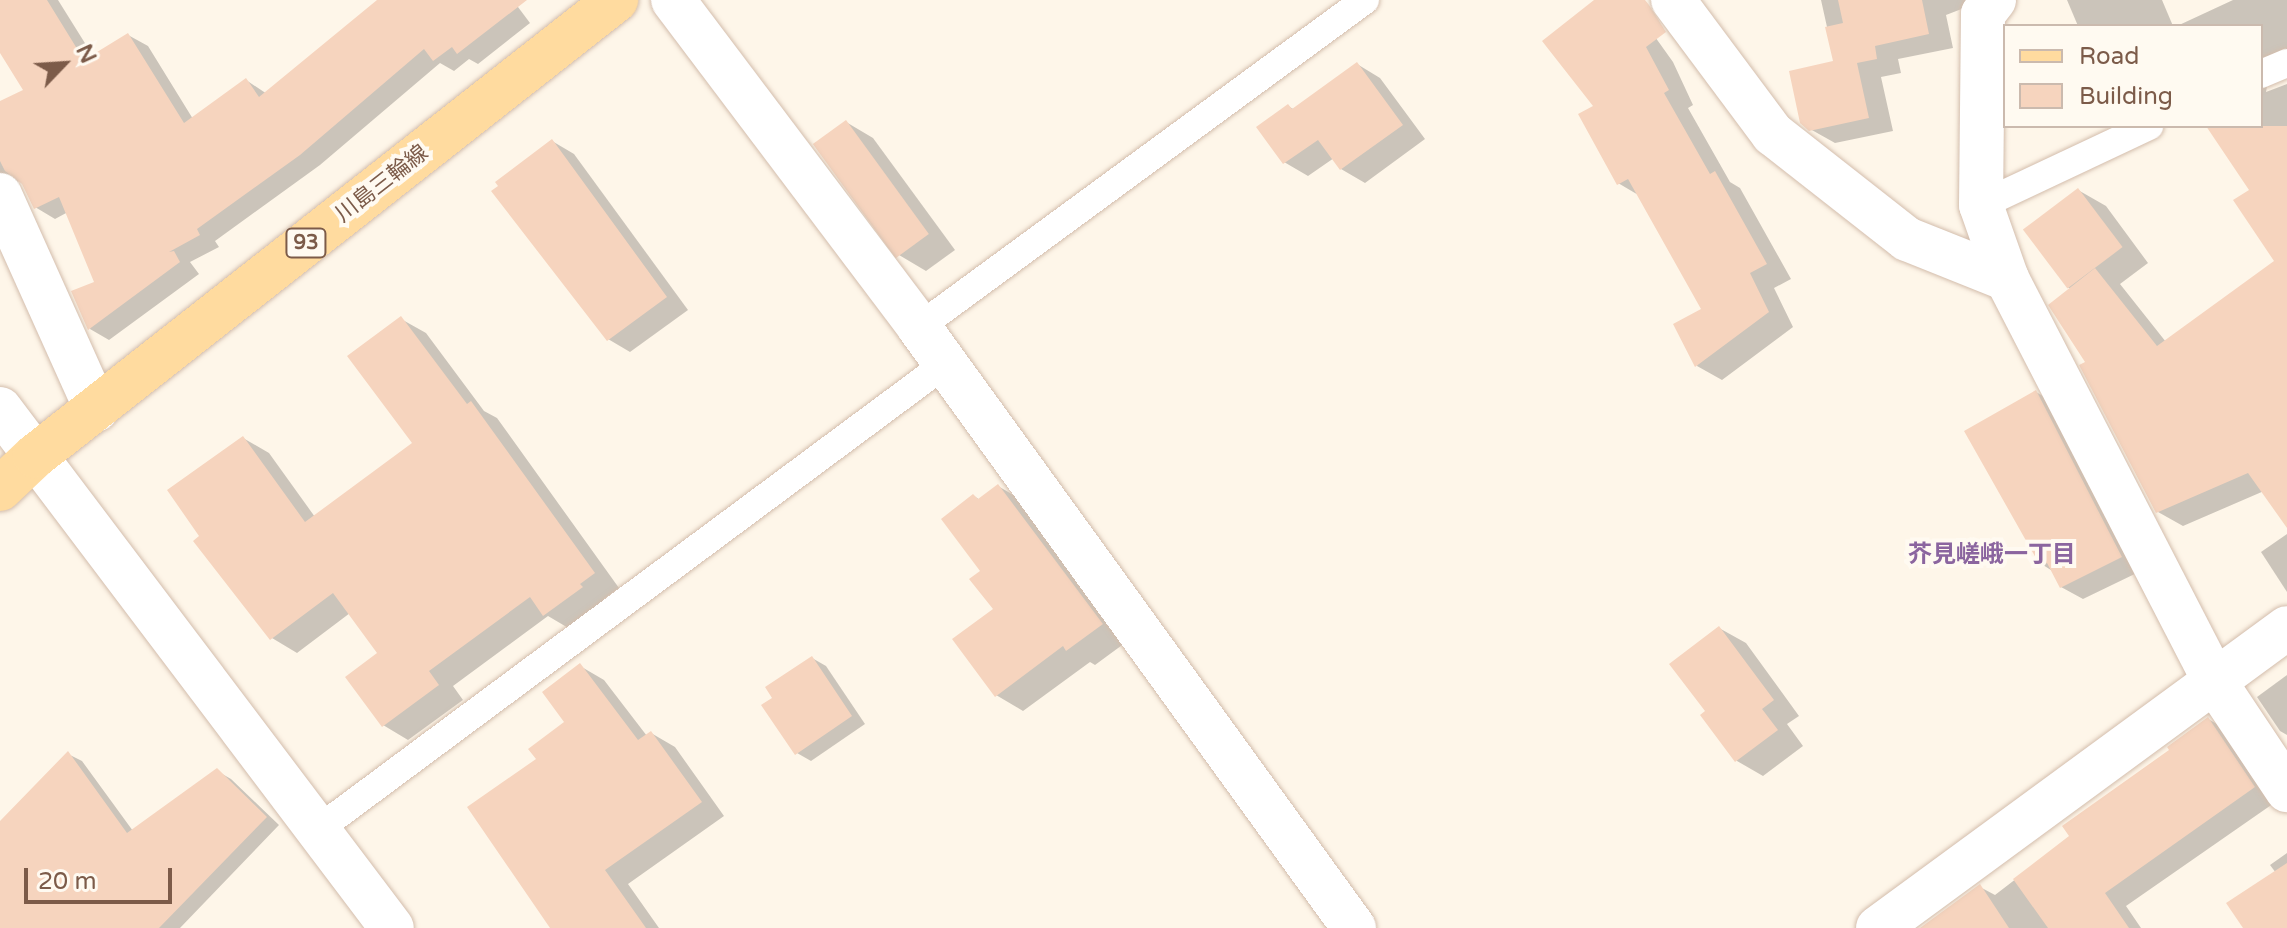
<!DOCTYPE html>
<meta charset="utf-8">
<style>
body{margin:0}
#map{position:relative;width:2287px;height:928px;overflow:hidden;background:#fef6e9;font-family:"Varela Round","Noto Sans JP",sans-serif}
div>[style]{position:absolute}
.shadow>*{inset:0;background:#0003}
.building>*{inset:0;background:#f6d4be;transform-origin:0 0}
.roads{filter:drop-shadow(0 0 2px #d3bdac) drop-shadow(0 0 2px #d3bdac)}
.service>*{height:28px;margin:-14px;padding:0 14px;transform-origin:14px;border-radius:14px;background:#fff}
.minor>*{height:44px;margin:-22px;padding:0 22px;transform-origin:22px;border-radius:22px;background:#fff}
.primary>*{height:44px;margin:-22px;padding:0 22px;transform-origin:22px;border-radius:22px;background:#ffdb9f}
span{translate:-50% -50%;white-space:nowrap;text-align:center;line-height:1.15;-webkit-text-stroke:8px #fffaf1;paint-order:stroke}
.shield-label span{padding:2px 6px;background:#fffaf1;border:2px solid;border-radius:6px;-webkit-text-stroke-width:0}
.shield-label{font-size:20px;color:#7c5b49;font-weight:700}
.street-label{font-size:22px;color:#7c5b49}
.neighbourhood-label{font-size:24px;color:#8b659f;font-weight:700}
.legend{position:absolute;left:2003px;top:24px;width:260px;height:104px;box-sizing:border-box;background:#fffaf1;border:2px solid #cbbaae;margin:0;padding:10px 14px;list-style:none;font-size:24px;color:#7c5b49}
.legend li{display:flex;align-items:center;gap:16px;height:40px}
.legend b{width:40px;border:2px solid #cbbaae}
.north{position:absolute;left:24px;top:24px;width:80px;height:80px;-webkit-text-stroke:6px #fffaf1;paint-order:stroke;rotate:65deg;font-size:22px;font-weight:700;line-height:32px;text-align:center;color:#7c5b49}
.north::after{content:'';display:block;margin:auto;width:28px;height:36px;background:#7c5b49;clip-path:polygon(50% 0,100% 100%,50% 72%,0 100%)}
.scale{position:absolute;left:24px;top:868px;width:148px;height:36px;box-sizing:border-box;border:4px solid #7c5b49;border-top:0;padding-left:10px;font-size:24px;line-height:28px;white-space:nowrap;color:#7c5b49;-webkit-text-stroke:6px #fffaf1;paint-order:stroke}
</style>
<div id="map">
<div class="shadow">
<div style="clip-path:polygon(0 0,58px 0,93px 56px,128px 35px,148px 46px,193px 119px,246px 80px,267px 94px,380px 0,520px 0,515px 3px,530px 23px,478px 64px,469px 59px,454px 71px,440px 63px,320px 165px,215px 241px,219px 247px,190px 262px,199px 274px,109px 340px,90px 329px,96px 283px,68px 212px,55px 219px,35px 207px,21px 181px,11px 182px,0 191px,0 103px,26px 91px,0 49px)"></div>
<div style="clip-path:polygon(1597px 0,1622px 0,1633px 6px,1673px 62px,1693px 105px,1688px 108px,1730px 182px,1740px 188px,1791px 279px,1774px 288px,1793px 327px,1722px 380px,1697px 366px,1704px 310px,1640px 196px,1618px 183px,1596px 107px)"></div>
<div style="clip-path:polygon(1821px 0,1985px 0,1946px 15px,1953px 48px,1898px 59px,1901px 73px,1881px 77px,1893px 131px,1835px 143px,1810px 129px,1835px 63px)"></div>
<div style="clip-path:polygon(2067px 0,2162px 0,2173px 26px,2078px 26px)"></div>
<div style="clip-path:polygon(2233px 0,2287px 0,2287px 67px,2269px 75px,2266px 92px,2287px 84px,2287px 272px,2251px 190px,2209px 126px,2261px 126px,2261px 26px,2177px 26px)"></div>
<div style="clip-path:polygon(1357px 64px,1380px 78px,1425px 139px,1365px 183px,1341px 169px,1334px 158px,1308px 176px,1284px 162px,1288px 106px,1295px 110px)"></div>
<div style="clip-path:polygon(846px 122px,873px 138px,955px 250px,926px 271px,899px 255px)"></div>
<div style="clip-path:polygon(552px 141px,574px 154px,688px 310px,630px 352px,608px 339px)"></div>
<div style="clip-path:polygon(2078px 190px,2106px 206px,2148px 263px,2120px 284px,2166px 342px,2287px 320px,2287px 525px,2264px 491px,2183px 526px,2158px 512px,2088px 362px,2071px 289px,2067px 287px)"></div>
<div style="clip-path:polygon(401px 319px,426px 333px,484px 411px,497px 418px,619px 588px,604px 599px,606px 602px,570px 629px,548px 616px,453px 686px,463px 700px,408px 740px,383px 725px,380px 654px,350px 613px,297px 653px,272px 638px,202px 536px,243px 438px,269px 453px,315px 517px,415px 443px)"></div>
<div style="clip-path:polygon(2036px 392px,2057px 404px,2143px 570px,2083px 599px,2061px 587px,2054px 572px,2043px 565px)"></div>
<div style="clip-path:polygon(998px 486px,1025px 502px,1129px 640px,1095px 665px,1090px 662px,1023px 711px,996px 695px,996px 610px,983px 571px,974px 496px,980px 500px)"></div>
<div style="clip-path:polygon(2287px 534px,2287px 592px,2261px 552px)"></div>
<div style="clip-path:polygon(1719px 628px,1746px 643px,1799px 716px,1787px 724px,1803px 746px,1763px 776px,1737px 761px,1707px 712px)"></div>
<div style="clip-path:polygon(812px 658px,826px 666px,865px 724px,811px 761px,797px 753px,774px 698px)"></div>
<div style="clip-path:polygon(580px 666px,604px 680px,647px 736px,651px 733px,675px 747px,724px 816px,628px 884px,659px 928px,553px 928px,538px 760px,567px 722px)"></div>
<div style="clip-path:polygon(2287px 675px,2287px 735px,2280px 731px,2257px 697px)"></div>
<div style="clip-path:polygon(2208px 719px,2231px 732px,2277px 801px,2126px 906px,2141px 928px,1963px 928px,1980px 887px,1995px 895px,2072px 836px)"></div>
<div style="clip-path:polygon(68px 754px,82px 761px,133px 831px,217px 771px,231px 779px,279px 825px,180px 928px,0 928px,0 824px)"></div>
<div style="clip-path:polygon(2287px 853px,2287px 928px,2245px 928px,2276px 873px,2270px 865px)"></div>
</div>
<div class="building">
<div style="clip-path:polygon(0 0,47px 0,84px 60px,128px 33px,184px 123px,246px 78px,259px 97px,377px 0,527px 0,457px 54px,452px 47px,433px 61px,424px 49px,300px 155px,197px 229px,200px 235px,169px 252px,174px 251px,180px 262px,88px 330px,71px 291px,94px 282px,59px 197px,34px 209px,22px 184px,5px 171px,0 161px,0 101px,23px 90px,0 53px)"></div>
<div style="clip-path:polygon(1594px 0,1645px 0,1649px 5px,1666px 32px,1646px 47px,1669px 90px,1664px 93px,1710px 174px,1715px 171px,1767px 264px,1750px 273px,1769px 312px,1695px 367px,1673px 324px,1701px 309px,1628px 179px,1617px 185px,1578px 114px,1593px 106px,1542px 41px)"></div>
<div style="clip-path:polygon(1838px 0,1922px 0,1929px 34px,1875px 46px,1877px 59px,1857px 63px,1869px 118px,1809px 131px,1800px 123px,1789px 71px,1833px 61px,1825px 27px,1843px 23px)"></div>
<div style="clip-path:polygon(1357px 62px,1403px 125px,1340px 170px,1318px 140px,1283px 164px,1256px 127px,1288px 104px,1292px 109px)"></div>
<div style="left:846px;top:120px;width:141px;height:41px;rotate:54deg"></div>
<div style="clip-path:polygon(2206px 126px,2287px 126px,2287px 528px,2248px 473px,2156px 513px,2079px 365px,2085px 362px,2048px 305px,2095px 268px,2157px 346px,2274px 261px,2233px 200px,2249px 190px)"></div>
<div style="clip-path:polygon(552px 139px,667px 297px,607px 341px,491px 191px,498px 186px,495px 182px)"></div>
<div style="left:2078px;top:188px;width:74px;height:69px;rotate:53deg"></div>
<div style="clip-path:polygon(401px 316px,467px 404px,471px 401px,595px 573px,580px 584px,583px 587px,543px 616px,530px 597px,429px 671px,439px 685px,382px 727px,345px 677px,377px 653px,333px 593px,270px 640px,193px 541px,199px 536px,167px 490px,243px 436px,305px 522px,412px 443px,347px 356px)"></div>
<div style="clip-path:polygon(2036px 390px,2122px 557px,2060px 588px,2047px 563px,2041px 567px,1964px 431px)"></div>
<div style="clip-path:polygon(998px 484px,1103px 624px,1066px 651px,1063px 646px,995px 697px,952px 639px,993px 609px,969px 579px,980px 571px,941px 519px,973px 494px,978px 499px)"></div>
<div style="clip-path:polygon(1719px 626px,1774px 700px,1762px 709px,1778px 730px,1735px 762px,1700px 715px,1705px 711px,1669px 664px)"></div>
<div style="clip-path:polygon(812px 656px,852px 716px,795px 755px,761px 705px,772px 698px,765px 687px)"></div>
<div style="clip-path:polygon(580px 663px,638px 740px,651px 731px,702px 802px,605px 870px,646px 928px,550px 928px,467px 807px,536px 759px,528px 749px,564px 722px,542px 692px)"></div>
<div style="clip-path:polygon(2208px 717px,2255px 787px,2105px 893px,2129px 928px,2048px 928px,2013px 879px,2069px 836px,2062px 826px,2169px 750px,2167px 747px)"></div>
<div style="clip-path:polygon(68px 751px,127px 833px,217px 768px,267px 817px,159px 928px,0 928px,0 821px)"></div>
<div style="clip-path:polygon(2287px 863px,2287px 928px,2243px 928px,2226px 903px)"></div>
<div style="clip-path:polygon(1980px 884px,2009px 928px,1920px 928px)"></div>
</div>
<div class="roads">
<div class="service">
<div style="left:2261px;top:74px;width:28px;rotate:-23deg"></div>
<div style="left:1981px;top:205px;width:186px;rotate:-25.2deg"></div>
<div style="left:919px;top:327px;width:553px;rotate:-36.25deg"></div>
<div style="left:320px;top:828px;width:778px;rotate:-36.59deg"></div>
</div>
<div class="minor">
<div style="left:673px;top:0;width:409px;rotate:53deg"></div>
<div style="left:919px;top:327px;width:742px;rotate:54.1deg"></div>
<div style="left:1673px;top:0;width:167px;rotate:53.3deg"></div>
<div style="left:1773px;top:134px;width:170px;rotate:38.1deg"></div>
<div style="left:1907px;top:239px;width:108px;rotate:21.8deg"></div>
<div style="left:1994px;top:0;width:18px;rotate:128deg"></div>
<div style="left:1983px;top:14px;width:191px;rotate:90.6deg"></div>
<div style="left:1981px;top:205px;width:78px;rotate:70.6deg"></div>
<div style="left:2007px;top:279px;width:454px;rotate:62.7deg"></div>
<div style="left:2215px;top:682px;width:130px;rotate:56.3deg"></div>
<div style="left:0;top:195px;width:235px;rotate:65.8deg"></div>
<div style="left:0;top:409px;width:650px;rotate:52.94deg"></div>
<div style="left:1878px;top:928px;width:507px;rotate:-36.26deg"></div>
</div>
<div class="primary">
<div style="left:0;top:489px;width:48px;rotate:-43.3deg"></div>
<div style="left:35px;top:456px;width:739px;rotate:-38.13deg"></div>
</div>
</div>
<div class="shield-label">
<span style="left:306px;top:243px">93</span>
</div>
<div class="street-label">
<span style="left:382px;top:184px;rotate:-38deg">川島三輪線</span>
</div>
<div class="neighbourhood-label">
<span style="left:1992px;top:555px">芥見嵯峨一丁目</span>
</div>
<ul class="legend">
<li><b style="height:10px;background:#ffdb9f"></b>Road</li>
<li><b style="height:22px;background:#f6d4be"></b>Building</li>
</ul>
<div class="north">N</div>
<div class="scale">20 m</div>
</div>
